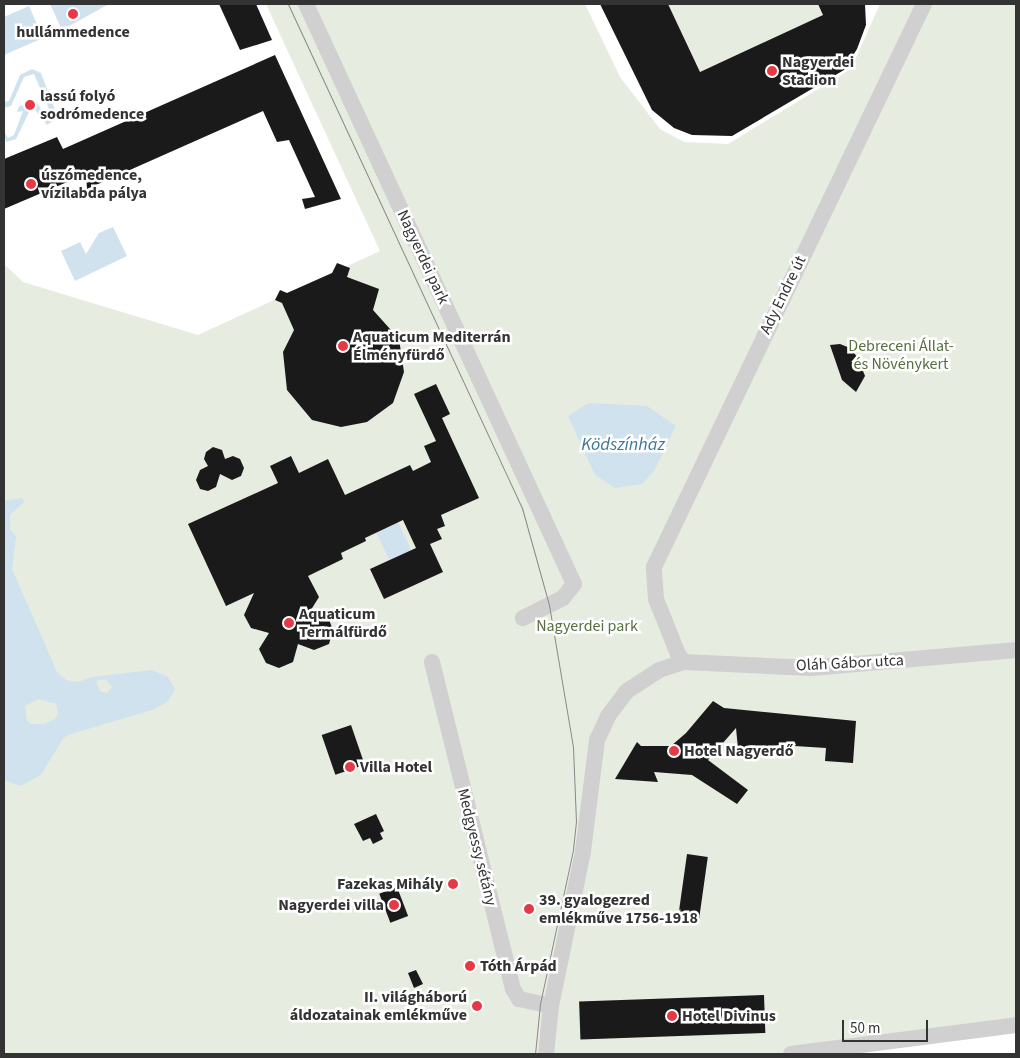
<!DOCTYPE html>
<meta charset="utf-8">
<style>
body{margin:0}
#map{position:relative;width:1020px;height:1058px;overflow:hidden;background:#fff;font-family:"Source Sans 3",sans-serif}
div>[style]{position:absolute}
.green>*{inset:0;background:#e6ecdf}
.water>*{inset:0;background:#cfe2ee;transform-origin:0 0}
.building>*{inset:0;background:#1a1a1a;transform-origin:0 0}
.minor>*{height:16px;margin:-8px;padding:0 8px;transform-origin:8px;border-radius:8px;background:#d0d0d0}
.tram>*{height:1px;margin:-0.5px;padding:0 0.5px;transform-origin:0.5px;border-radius:0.5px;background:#888}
.dots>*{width:14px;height:14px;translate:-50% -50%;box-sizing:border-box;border:2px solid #fff;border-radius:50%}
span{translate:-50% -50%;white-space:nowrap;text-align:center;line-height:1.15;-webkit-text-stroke:5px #fff;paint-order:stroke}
.poi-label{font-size:16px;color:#333;font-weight:700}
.left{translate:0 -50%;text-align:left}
.right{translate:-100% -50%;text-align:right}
.street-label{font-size:16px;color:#333}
.park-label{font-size:16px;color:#56703f}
.water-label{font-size:18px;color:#3f7597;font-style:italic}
.frame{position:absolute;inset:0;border:5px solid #333;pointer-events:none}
.scale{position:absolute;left:842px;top:1020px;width:86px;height:22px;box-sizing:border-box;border:2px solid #333;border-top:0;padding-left:6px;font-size:15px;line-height:18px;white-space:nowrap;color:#333;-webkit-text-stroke:4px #fff;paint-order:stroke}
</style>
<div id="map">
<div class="green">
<div style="clip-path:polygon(266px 4px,585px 4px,620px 77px,660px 129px,684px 142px,728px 144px,851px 69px,880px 4px,1016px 4px,1016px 1025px,791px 1054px,4px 1054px,4px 264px,23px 282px,198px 335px,380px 251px)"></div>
<div style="clip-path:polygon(668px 4px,818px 4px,823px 15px,700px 72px)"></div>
</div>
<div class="water">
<div style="clip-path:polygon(50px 4px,109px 4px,62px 30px)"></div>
<div style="clip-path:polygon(29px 6px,43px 38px,4px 55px,4px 17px)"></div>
<div style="clip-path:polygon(32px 69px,41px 73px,58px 118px,47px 125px,32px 106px,16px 139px,6px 142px,4px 132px,8px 138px,14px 135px,23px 111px,17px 112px,19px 106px,37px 102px,46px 119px,53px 118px,34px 74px,24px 77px,11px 106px,4px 108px,4px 102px,9px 101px,20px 75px)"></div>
<div style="clip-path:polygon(113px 227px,127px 256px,75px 281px,61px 251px,80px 242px,86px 254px,99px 233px)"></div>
<div style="clip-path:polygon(589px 403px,647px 406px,676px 426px,654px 471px,642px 484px,615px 488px,595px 475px,568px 416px)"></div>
<div style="clip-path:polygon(evenodd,22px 498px,24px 502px,10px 515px,10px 529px,16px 536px,12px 569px,57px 672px,66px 680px,78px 682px,92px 677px,152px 670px,168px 677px,175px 689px,168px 701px,155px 709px,68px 735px,62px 740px,41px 775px,20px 786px,4px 780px,4px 501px,22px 498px,105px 679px,112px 687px,107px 693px,100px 691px,96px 681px,105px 679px,22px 498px,39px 699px,56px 704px,58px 713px,55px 719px,44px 724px,31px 724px,27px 721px,25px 706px,39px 699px)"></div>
<div style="left:398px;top:522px;width:31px;height:24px;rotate:65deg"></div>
</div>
<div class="building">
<div style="clip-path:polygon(219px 4px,256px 4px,272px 40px,240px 50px)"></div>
<div style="clip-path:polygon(600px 4px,668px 4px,700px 72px,823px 15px,818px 4px,865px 4px,866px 25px,857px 49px,844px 70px,732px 136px,692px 135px,674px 128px,652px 110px)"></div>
<div style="clip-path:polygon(275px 55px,341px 199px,305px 209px,302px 199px,315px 197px,289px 140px,277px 142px,263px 111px,87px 189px,86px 174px,4px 209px,4px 159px,57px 137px,63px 149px)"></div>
<div style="clip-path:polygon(337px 263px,350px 268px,347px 277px,379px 289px,373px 310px,399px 339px,404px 372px,393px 403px,367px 422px,341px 427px,312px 420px,287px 390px,283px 352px,294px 330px,282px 303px,275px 300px,280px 290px,287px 293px,332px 273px)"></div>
<div style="clip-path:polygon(840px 344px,850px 348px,858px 358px,865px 376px,856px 392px,842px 380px,830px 345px)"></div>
<div style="clip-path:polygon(436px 384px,450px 414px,442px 418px,479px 498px,441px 515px,445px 526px,437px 529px,442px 539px,430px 544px,443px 572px,384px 599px,370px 569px,416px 548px,403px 520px,365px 538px,366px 541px,341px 553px,343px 559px,308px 576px,319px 597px,309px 613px,328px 617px,333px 630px,329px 644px,314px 650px,298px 644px,293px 662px,279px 668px,266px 663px,259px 649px,269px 633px,251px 628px,244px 615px,254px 593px,226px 606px,188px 524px,278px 483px,270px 466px,291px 456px,299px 473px,328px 459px,345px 495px,410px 465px,413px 471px,431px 462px,424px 446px,436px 441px,414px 394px)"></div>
<div style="clip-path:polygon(213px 447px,222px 450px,225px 459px,233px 456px,240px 459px,244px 468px,241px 476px,232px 480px,220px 474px,216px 487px,208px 491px,200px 489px,196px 480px,200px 470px,208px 466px,204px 459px,206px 452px)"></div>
<div style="clip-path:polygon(713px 701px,724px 708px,856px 721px,853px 763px,825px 761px,826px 748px,779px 745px,778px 753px,738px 749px,736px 728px,708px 760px,748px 790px,737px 804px,692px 775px,654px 772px,658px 782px,615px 779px,637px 742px,641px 746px,671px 746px,686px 733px)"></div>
<div style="left:351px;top:725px;width:42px;height:31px;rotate:71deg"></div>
<div style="clip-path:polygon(376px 814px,384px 831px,380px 833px,383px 839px,373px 844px,370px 838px,363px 841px,354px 824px)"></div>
<div style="left:687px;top:854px;width:21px;height:63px;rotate:8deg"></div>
<div style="left:397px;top:887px;width:31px;height:19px;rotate:69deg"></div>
<div style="clip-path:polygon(416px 970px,423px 984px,414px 988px,408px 973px)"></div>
<div style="left:764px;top:995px;width:38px;height:185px;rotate:88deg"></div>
</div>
<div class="minor">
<div style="left:306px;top:4px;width:639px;rotate:65.2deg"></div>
<div style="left:574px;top:584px;width:18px;rotate:128deg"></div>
<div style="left:563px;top:598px;width:45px;rotate:153.4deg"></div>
<div style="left:432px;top:662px;width:337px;rotate:76.1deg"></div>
<div style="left:513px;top:989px;width:12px;rotate:59deg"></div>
<div style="left:519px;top:999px;width:33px;rotate:12deg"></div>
<div style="left:684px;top:662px;width:10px;rotate:-127deg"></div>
<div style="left:678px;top:654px;width:59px;rotate:-111.8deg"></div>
<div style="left:656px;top:599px;width:32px;rotate:-94deg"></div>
<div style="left:654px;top:567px;width:624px;rotate:-64.38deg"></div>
<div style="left:546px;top:1054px;width:48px;rotate:-84.1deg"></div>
<div style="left:551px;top:1006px;width:158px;rotate:-78.3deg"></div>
<div style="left:583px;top:851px;width:112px;rotate:-82.8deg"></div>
<div style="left:597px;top:740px;width:26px;rotate:-65deg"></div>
<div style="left:608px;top:716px;width:31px;rotate:-53deg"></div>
<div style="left:627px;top:691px;width:38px;rotate:-33deg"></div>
<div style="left:659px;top:670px;width:26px;rotate:-18deg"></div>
<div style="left:684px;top:662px;width:127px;rotate:2.7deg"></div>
<div style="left:811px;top:668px;width:206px;rotate:-5deg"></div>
<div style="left:791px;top:1054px;width:227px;rotate:-7.3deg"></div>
</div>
<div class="tram">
<div style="left:288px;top:4px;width:556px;rotate:65.1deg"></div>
<div style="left:522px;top:508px;width:101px;rotate:74.4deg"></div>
<div style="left:549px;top:605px;width:144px;rotate:80.4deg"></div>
<div style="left:573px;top:747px;width:74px;rotate:87.7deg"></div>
<div style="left:576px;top:821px;width:29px;rotate:96deg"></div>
<div style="left:573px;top:850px;width:157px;rotate:102.1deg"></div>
<div style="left:540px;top:1004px;width:50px;rotate:95.7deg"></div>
</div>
<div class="dots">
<div style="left:73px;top:14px;background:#e63946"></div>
<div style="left:772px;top:71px;background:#e63946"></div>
<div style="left:30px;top:105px;background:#e63946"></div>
<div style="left:31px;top:184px;background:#e63946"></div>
<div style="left:343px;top:346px;background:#e63946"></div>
<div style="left:289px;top:623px;background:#e63946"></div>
<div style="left:674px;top:751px;background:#e63946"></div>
<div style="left:350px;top:767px;background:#e63946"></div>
<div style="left:453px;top:884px;background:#e63946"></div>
<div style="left:394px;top:905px;background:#e63946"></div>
<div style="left:529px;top:909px;background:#e63946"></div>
<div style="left:470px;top:966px;background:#e63946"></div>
<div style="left:477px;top:1006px;background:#e63946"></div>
<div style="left:672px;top:1016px;background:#e63946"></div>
</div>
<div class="poi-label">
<span style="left:73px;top:32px">hullámmedence</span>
<span class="left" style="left:782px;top:71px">Nagyerdei<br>Stadion</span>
<span class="left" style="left:40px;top:105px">lassú folyó<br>sodrómedence</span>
<span class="left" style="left:41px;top:184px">úszómedence,<br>vízilabda pálya</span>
<span class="left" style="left:353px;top:346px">Aquaticum Mediterrán<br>Élményfürdő</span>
<span class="left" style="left:299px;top:623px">Aquaticum<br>Termálfürdő</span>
<span class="left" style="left:684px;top:751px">Hotel Nagyerdő</span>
<span class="left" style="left:360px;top:767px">Villa Hotel</span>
<span class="right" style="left:443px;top:884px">Fazekas Mihály</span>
<span class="left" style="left:539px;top:909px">39. gyalogezred<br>emlékműve 1756-1918</span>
<span class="right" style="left:384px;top:905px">Nagyerdei villa</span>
<span class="left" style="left:480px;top:966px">Tóth Árpád</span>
<span class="right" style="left:467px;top:1006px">II. világháború<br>áldozatainak emlékműve</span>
<span class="left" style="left:682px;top:1016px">Hotel Divinus</span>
</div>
<div class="street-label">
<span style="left:423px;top:257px;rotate:65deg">Nagyerdei park</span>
<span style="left:783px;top:295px;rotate:-64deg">Ady Endre út</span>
<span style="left:850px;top:663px;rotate:-3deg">Oláh Gábor utca</span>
<span style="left:477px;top:847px;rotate:76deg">Medgyessy sétány</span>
</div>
<div class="park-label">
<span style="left:901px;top:355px">Debreceni Állat-<br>és Növénykert</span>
<span style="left:587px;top:626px">Nagyerdei park</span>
</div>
<div class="water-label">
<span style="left:623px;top:445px">Ködszínház</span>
</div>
<div class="frame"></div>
<div class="scale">50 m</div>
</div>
